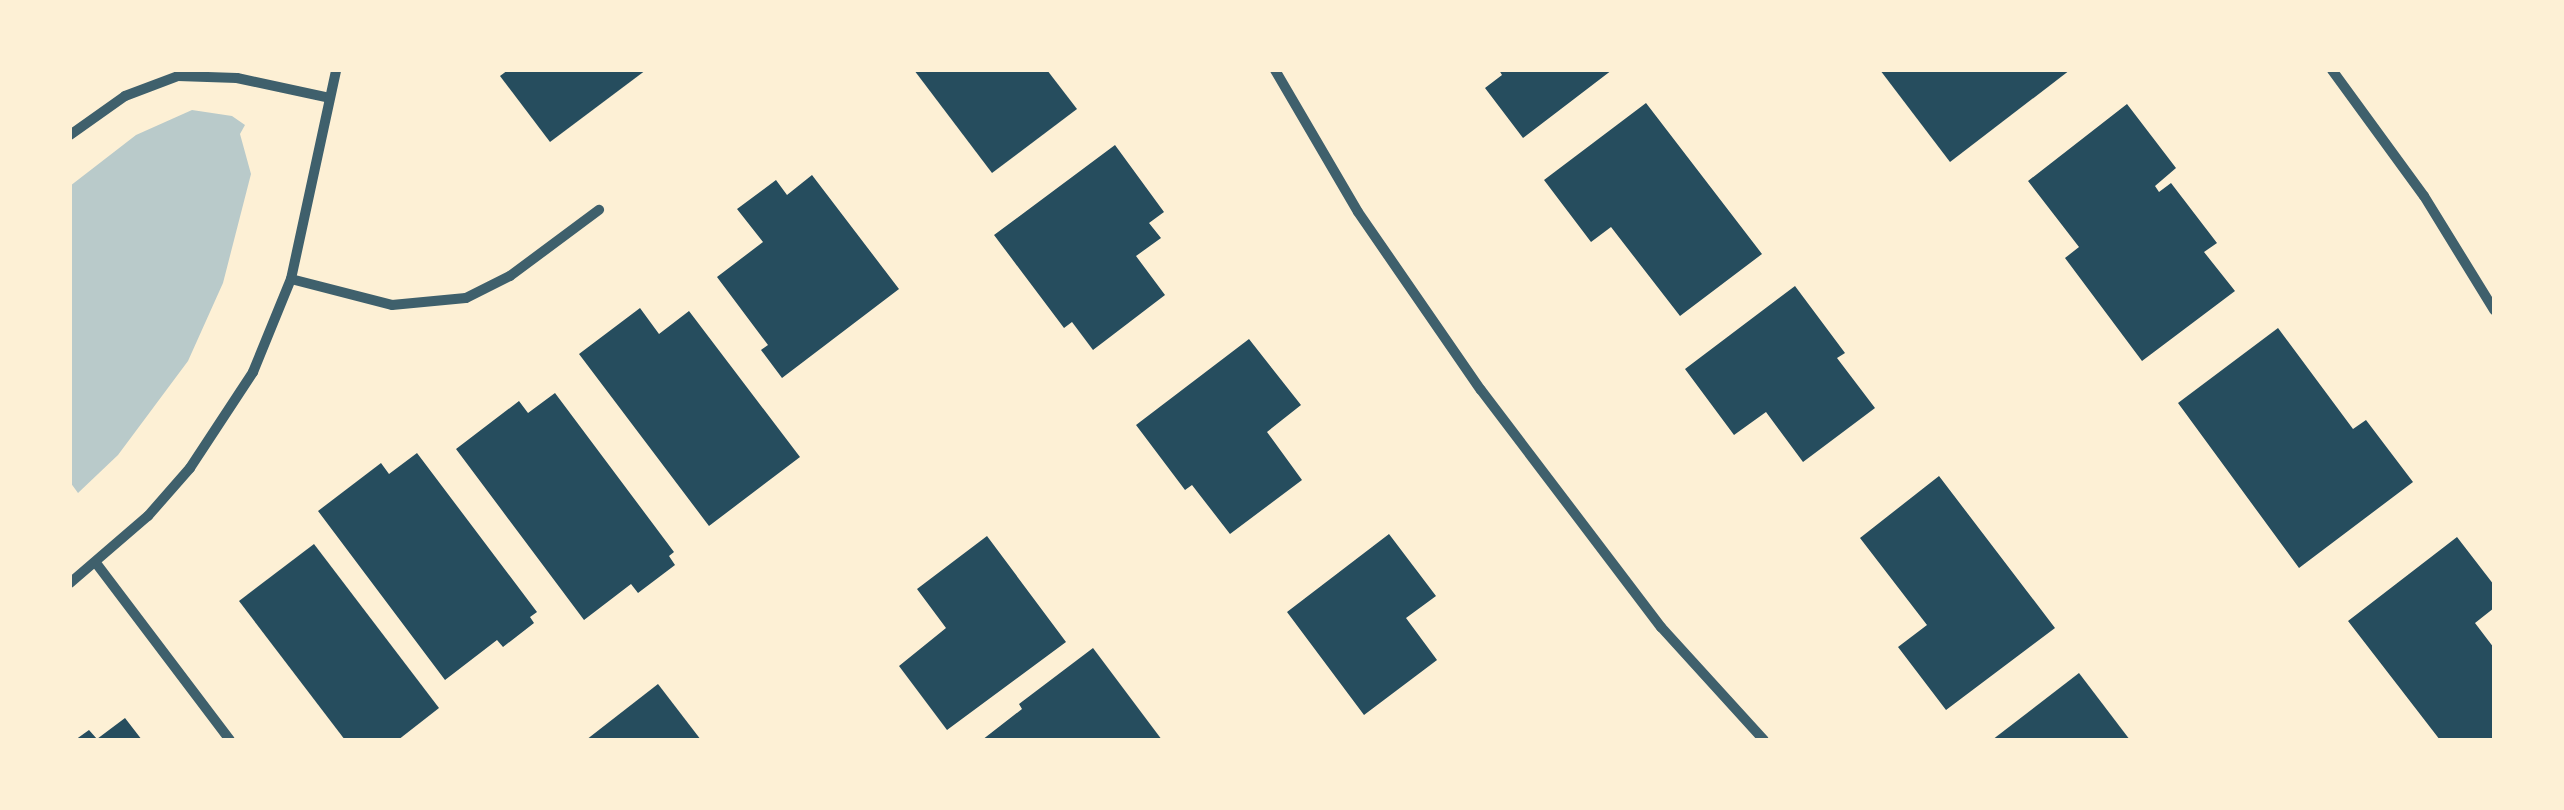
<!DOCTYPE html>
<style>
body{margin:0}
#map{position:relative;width:2564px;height:810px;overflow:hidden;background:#fdf0d5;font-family:"Noto Serif",serif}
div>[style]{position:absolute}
.green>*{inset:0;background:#b9caca}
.building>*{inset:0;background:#264d5e}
.minor>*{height:10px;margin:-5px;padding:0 5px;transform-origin:5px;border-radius:5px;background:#3f606c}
span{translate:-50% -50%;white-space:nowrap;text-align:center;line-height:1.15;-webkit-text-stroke:9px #fdf0d5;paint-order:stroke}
.frame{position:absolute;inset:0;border:72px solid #fdf0d5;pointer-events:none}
</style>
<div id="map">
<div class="green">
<div style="clip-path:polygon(192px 110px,232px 116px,245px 125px,240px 134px,251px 174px,223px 283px,188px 361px,118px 455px,78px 493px,70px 482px,70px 186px,136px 135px)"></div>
</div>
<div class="building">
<div style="clip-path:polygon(508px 70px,646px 70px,550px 142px,500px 76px)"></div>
<div style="clip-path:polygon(914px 70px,1047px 70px,1077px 109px,992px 173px)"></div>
<div style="clip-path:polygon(1499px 70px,1612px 70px,1523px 138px,1485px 88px,1502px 75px)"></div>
<div style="clip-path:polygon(1880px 70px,2070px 70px,1950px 162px)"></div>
<div style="clip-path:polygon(1646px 103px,1762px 254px,1680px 316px,1611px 227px,1591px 242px,1544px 180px)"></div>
<div style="clip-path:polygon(2127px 104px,2176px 168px,2155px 186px,2159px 192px,2171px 183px,2217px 243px,2204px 252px,2235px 291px,2142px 361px,2065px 258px,2079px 247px,2028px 181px)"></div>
<div style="clip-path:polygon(1115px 145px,1164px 212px,1149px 223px,1161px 238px,1136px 256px,1165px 295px,1093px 350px,1072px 322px,1064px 328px,994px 235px)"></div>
<div style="clip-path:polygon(812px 175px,899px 289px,782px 378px,761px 350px,768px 345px,717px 277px,763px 242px,737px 209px,776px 180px,787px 195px)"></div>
<div style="clip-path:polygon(1795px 286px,1845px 353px,1837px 358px,1875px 408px,1803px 462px,1766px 412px,1734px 435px,1685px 369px)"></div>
<div style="clip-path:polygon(640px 308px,659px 334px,689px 311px,800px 457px,709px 526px,579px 354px)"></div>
<div style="clip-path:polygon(2278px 328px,2353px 429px,2366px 420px,2413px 482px,2299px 568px,2178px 403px)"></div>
<div style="clip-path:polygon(1249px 339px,1301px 405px,1267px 432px,1302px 480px,1230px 534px,1192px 485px,1185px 490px,1136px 425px)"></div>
<div style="clip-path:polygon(555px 393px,674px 552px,669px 556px,675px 565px,638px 593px,631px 584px,584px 620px,456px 449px,519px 401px,528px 413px)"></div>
<div style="clip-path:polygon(417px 453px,537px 612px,530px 617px,534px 623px,503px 647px,497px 640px,445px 680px,318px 511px,381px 463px,389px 474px)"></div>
<div style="clip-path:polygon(1939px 476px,2055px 628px,1946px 710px,1898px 647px,1927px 625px,1860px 538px)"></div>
<div style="clip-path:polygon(1389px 534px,1436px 596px,1406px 618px,1437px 660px,1364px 715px,1287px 612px)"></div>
<div style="clip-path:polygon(987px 536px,1066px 642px,947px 730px,899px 666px,946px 628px,917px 589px)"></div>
<div style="clip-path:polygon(2457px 537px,2494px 585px,2494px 608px,2475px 623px,2494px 648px,2494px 740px,2440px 740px,2348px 621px)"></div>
<div style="clip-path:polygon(314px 544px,439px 708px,398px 740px,345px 740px,239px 601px)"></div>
<div style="clip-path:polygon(1093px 648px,1162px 740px,982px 740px,1022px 709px,1019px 704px)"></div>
<div style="clip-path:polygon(2079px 673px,2130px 740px,1992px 740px)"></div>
<div style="clip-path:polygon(658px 684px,701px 740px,586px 740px)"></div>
<div style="clip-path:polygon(125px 718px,142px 740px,75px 740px,89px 730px,97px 739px)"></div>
</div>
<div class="minor">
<div style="left:1275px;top:70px;width:164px;rotate:59.7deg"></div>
<div style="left:1358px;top:212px;width:216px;rotate:55.4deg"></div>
<div style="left:1481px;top:390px;width:298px;rotate:52.8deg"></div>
<div style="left:1661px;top:627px;width:153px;rotate:47.7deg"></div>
<div style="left:2332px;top:70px;width:156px;rotate:53.9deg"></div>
<div style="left:2424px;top:196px;width:134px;rotate:58.4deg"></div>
<div style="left:70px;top:135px;width:67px;rotate:-35.3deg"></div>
<div style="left:125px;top:96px;width:57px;rotate:-20.7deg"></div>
<div style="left:178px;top:76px;width:59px;rotate:1.9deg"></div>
<div style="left:237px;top:78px;width:91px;rotate:12.1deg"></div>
<div style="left:291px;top:279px;width:104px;rotate:14.4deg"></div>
<div style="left:392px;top:305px;width:74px;rotate:-5.4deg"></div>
<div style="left:466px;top:298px;width:49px;rotate:-26.6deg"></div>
<div style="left:510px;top:276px;width:111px;rotate:-36.6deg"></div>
<div style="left:96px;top:563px;width:222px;rotate:52.9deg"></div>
<div style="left:70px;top:583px;width:103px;rotate:-40.7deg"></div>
<div style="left:148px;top:516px;width:64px;rotate:-48.8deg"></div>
<div style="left:190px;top:468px;width:115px;rotate:-56.7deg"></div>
<div style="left:253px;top:372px;width:100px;rotate:-67.8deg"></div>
<div style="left:291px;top:279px;width:214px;rotate:-77.8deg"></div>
</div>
<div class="frame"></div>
</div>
